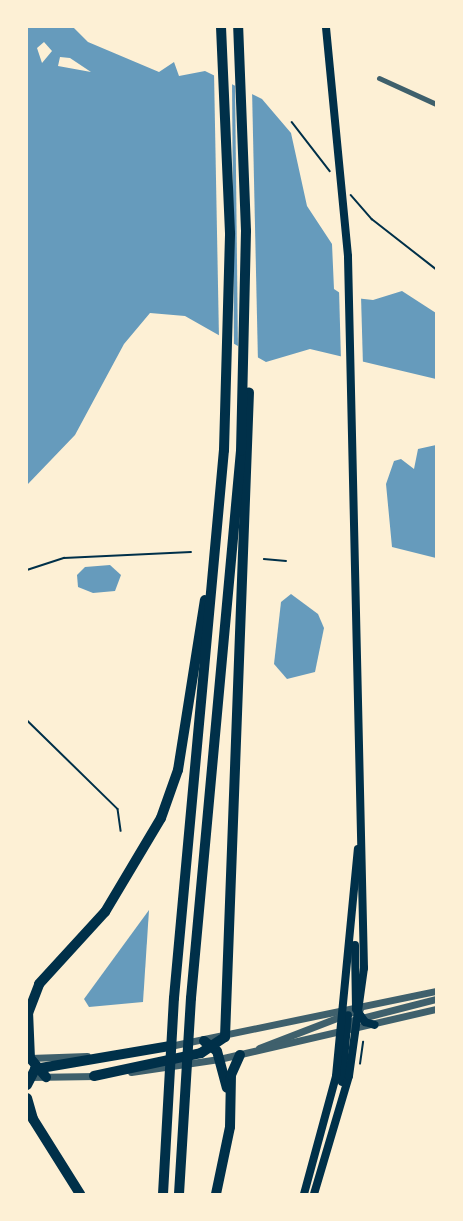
<!DOCTYPE html>
<style>
body{margin:0}
#map{position:relative;width:463px;height:1221px;overflow:hidden;background:#fdf0d5;font-family:"DejaVu Sans",sans-serif}
div>[style]{position:absolute}
.water>*{inset:0;background:#669bbc}
.pier>*{inset:0;background:#fdf0d5}
.path>*{height:1.5px;margin:-0.75px;padding:0 0.75px;transform-origin:0.75px;border-radius:0.75px;background:#003049}
.minor>*{height:5px;margin:-2.5px;padding:0 2.5px;transform-origin:2.5px;border-radius:2.5px;background:#3f606c}
.tertiary>*{height:7px;margin:-3.5px;padding:0 3.5px;transform-origin:3.5px;border-radius:3.5px;background:#3f606c}
.secondary>*{height:8px;margin:-4px;padding:0 4px;transform-origin:4px;border-radius:4px;background:#003049}
.motorway>*{height:10px;margin:-5px;padding:0 5px;transform-origin:5px;border-radius:5px;background:#003049}
span{translate:-50% -50%;white-space:nowrap;text-align:center;line-height:1.15;-webkit-text-stroke:4.5px #fdf0d5;paint-order:stroke}
.frame{position:absolute;inset:0;border:28px solid #fdf0d5;pointer-events:none}
</style>
<div id="map">
<div class="water">
<div style="clip-path:polygon(evenodd,27px 27px,73px 27px,88px 42px,159px 72px,174px 62px,179px 76px,205px 71px,262px 99px,291px 133px,307px 206px,332px 244px,334px 289px,346px 297px,373px 300px,402px 291px,436px 313px,436px 379px,310px 349px,266px 362px,185px 316px,150px 313px,124px 344px,75px 435px,27px 485px,27px 27px,44px 42px,52px 51px,42px 63px,37px 48px,44px 42px,27px 27px,60px 57px,70px 58px,91px 72px,58px 66px,60px 57px)"></div>
<div style="clip-path:polygon(436px 445px,436px 558px,392px 547px,386px 484px,394px 461px,401px 459px,414px 469px,418px 449px)"></div>
<div style="clip-path:polygon(110px 565px,121px 575px,115px 591px,93px 593px,78px 587px,77px 575px,85px 567px)"></div>
<div style="clip-path:polygon(291px 594px,318px 614px,324px 628px,315px 672px,287px 679px,274px 664px,281px 602px)"></div>
<div style="clip-path:polygon(149px 910px,143px 1002px,89px 1007px,84px 999px)"></div>
</div>
<div class="pier">
<div style="clip-path:polygon(214px 72px,232px 80px,234px 349px,219px 339px)"></div>
<div style="clip-path:polygon(235px 82px,252px 89px,258px 363px,238px 351px)"></div>
<div style="clip-path:polygon(339px 289px,361px 296px,363px 366px,341px 361px)"></div>
</div>
<div class="path">
<div style="left:292px;top:122px;width:62px;rotate:52.2deg"></div>
<div style="left:351px;top:195px;width:32px;rotate:49deg"></div>
<div style="left:372px;top:219px;width:81px;rotate:38deg"></div>
<div style="left:264px;top:559px;width:22px;rotate:5deg"></div>
<div style="left:27px;top:570px;width:39px;rotate:-18deg"></div>
<div style="left:64px;top:558px;width:127px;rotate:-2.7deg"></div>
<div style="left:27px;top:720px;width:127px;rotate:44.4deg"></div>
<div style="left:118px;top:809px;width:22px;rotate:82deg"></div>
<div style="left:360px;top:1064px;width:22px;rotate:-82deg"></div>
</div>
<div class="minor">
<div style="left:379px;top:78px;width:63px;rotate:24.5deg"></div>
</div>
<div class="tertiary">
<div style="left:345px;top:1028px;width:12px;rotate:-42deg"></div>
<div style="left:354px;top:1020px;width:85px;rotate:-14.4deg"></div>
<div style="left:170px;top:1046px;width:272px;rotate:-11.7deg"></div>
<div style="left:259px;top:1048px;width:108px;rotate:-21.1deg"></div>
<div style="left:30px;top:1058px;width:57px;rotate:-2deg"></div>
<div style="left:131px;top:1072px;width:89px;rotate:-8.4deg"></div>
<div style="left:219px;top:1059px;width:223px;rotate:-13deg"></div>
<div style="left:30px;top:1077px;width:66px;rotate:-0.9deg"></div>
</div>
<div class="secondary">
<div style="left:355px;top:945px;width:64px;rotate:89.1deg"></div>
<div style="left:356px;top:1009px;width:16px;rotate:55deg"></div>
<div style="left:365px;top:1022px;width:10px;rotate:17deg"></div>
<div style="left:342px;top:1082px;width:67px;rotate:-84.9deg"></div>
<div style="left:304px;top:1194px;width:122px;rotate:-74.8deg"></div>
<div style="left:336px;top:1076px;width:228px;rotate:-84.5deg"></div>
<div style="left:314px;top:1194px;width:123px;rotate:-73.5deg"></div>
<div style="left:349px;top:1076px;width:109px;rotate:-82.1deg"></div>
<div style="left:364px;top:968px;width:712px;rotate:-91.29deg"></div>
<div style="left:348px;top:256px;width:230px;rotate:-95.5deg"></div>
</div>
<div class="motorway">
<div style="left:28px;top:1011px;width:47px;rotate:87.6deg"></div>
<div style="left:30px;top:1058px;width:25px;rotate:50deg"></div>
<div style="left:27px;top:1016px;width:34px;rotate:-69deg"></div>
<div style="left:39px;top:984px;width:98px;rotate:-47.5deg"></div>
<div style="left:105px;top:912px;width:109px;rotate:-59.2deg"></div>
<div style="left:161px;top:818px;width:51px;rotate:-70.5deg"></div>
<div style="left:178px;top:770px;width:172px;rotate:-81deg"></div>
<div style="left:204px;top:1041px;width:16px;rotate:38deg"></div>
<div style="left:217px;top:1051px;width:38px;rotate:75deg"></div>
<div style="left:94px;top:1076px;width:109px;rotate:-12.1deg"></div>
<div style="left:201px;top:1053px;width:29px;rotate:-34deg"></div>
<div style="left:225px;top:1037px;width:645px;rotate:-87.87deg"></div>
<div style="left:27px;top:1085px;width:18px;rotate:-63deg"></div>
<div style="left:35px;top:1069px;width:136px;rotate:-9.7deg"></div>
<div style="left:27px;top:1098px;width:22px;rotate:74deg"></div>
<div style="left:33px;top:1119px;width:89px;rotate:57.9deg"></div>
<div style="left:163px;top:1194px;width:196px;rotate:-86.8deg"></div>
<div style="left:174px;top:998px;width:550px;rotate:-84.79deg"></div>
<div style="left:224px;top:450px;width:217px;rotate:-88.4deg"></div>
<div style="left:230px;top:233px;width:206px;rotate:-92.5deg"></div>
<div style="left:179px;top:1194px;width:196px;rotate:-86.5deg"></div>
<div style="left:191px;top:998px;width:549px;rotate:-84.78deg"></div>
<div style="left:241px;top:451px;width:220px;rotate:-88.7deg"></div>
<div style="left:246px;top:231px;width:204px;rotate:-92.2deg"></div>
<div style="left:216px;top:1194px;width:68px;rotate:-78.2deg"></div>
<div style="left:230px;top:1127px;width:52px;rotate:-88.9deg"></div>
<div style="left:231px;top:1075px;width:22px;rotate:-66deg"></div>
</div>
<div class="frame"></div>
</div>
